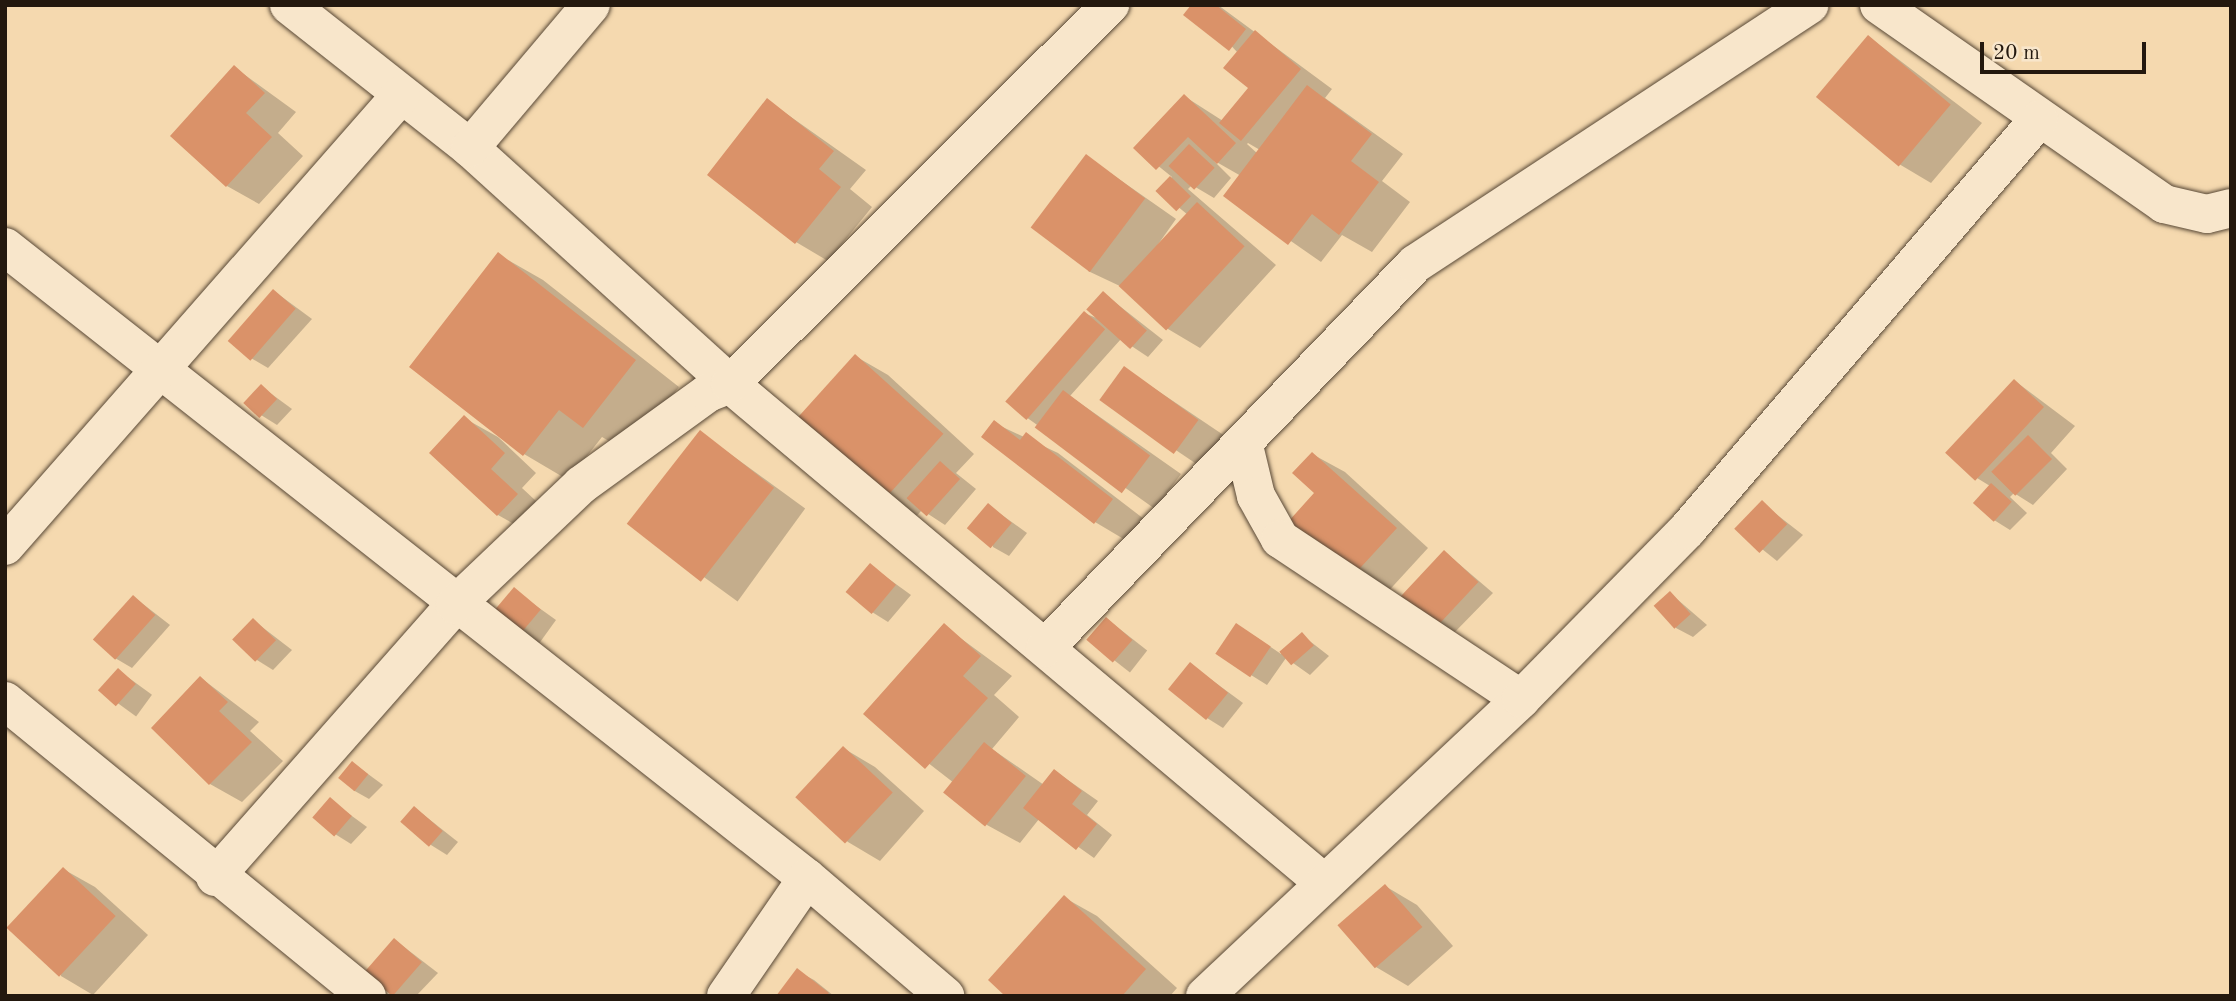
<!DOCTYPE html>
<style>
body{margin:0}
#map{position:relative;width:2236px;height:1001px;overflow:hidden;background:#f5d9af;font-family:"Old Standard TT",serif}
div>[style]{position:absolute}
.shadow>*{inset:0;background:#0003;transform-origin:0 0}
.building>*{inset:0;background:#da9269;transform-origin:0 0}
.roads{filter:drop-shadow(0 0 2px #584836) drop-shadow(0 0 2px #584836)}
.minor>*{height:38px;margin:-19px;padding:0 19px;transform-origin:19px;border-radius:19px;background:#f8e6cb}
span{translate:-50% -50%;white-space:nowrap;text-align:center;line-height:1.15;-webkit-text-stroke:5px #f8e6cb;paint-order:stroke}
.frame{position:absolute;inset:0;border:7px solid #23180e;pointer-events:none}
.scale{position:absolute;left:1980px;top:42px;width:166px;height:32px;box-sizing:border-box;border:4px solid #23180e;border-top:0;padding-left:9px;font-size:21px;line-height:24px;white-space:nowrap;color:#23180e;-webkit-text-stroke:5px #f8e6cb;paint-order:stroke}
</style>
<div id="map">
<div class="shadow">
<div style="clip-path:polygon(evenodd,1193px 5px,1218px 5px,1332px 89px,1325px 98px,1403px 154px,1382px 181px,1410px 202px,1372px 252px,1342px 235px,1321px 262px,1226px 196px,1241px 176px,1213px 160px,1231px 178px,1214px 198px,1192px 185px,1188px 189px,1276px 265px,1200px 348px,1168px 329px,1122px 287px,1088px 271px,1086px 156px,1176px 219px,1147px 260px,1188px 215px,1159px 191px,1172px 177px,1136px 148px,1184px 96px,1223px 121px,1250px 88px,1238px 53px,1193px 5px,1248px 143px,1260px 150px,1258px 154px,1247px 144px,1248px 143px)"></div>
<div style="clip-path:polygon(1869px 37px,1982px 123px,1931px 183px,1899px 164px)"></div>
<div style="clip-path:polygon(234px 67px,296px 112px,278px 133px,303px 156px,259px 204px,227px 186px)"></div>
<div style="clip-path:polygon(767px 100px,866px 170px,850px 189px,872px 207px,828px 261px,796px 242px)"></div>
<div style="clip-path:polygon(499px 255px,543px 280px,679px 387px,628px 452px,602px 437px,568px 480px,524px 454px)"></div>
<div style="clip-path:polygon(274px 291px,312px 319px,268px 368px,251px 358px)"></div>
<div style="clip-path:polygon(1103px 293px,1163px 340px,1148px 357px,1121px 339px,1070px 396px,1181px 474px,1155px 509px,1026px 417px,1084px 313px,1099px 319px)"></div>
<div style="clip-path:polygon(855px 356px,888px 375px,974px 454px,956px 473px,976px 489px,945px 525px,922px 510px,912px 521px,880px 502px)"></div>
<div style="left:1124px;top:368px;width:128px;height:39px;rotate:34deg"></div>
<div style="clip-path:polygon(2015px 381px,2075px 426px,2051px 453px,2067px 469px,2033px 505px,2014px 493px,2010px 497px,2027px 513px,2010px 530px,1994px 520px,1990px 486px,1977px 478px)"></div>
<div style="clip-path:polygon(262px 387px,292px 409px,277px 425px,261px 415px)"></div>
<div style="clip-path:polygon(464px 418px,498px 437px,536px 473px,522px 488px,549px 513px,530px 533px,498px 515px)"></div>
<div style="clip-path:polygon(994px 423px,1058px 453px,1144px 519px,1127px 541px,1095px 522px)"></div>
<div style="left:700px;top:432px;width:130px;height:115px;rotate:36deg"></div>
<div style="clip-path:polygon(1312px 454px,1345px 472px,1428px 548px,1383px 597px,1351px 578px,1316px 493px)"></div>
<div style="clip-path:polygon(1762px 503px,1803px 535px,1777px 561px,1737px 529px)"></div>
<div style="clip-path:polygon(988px 505px,1027px 533px,1009px 556px,993px 547px)"></div>
<div style="clip-path:polygon(1445px 552px,1493px 593px,1451px 636px,1435px 627px)"></div>
<div style="clip-path:polygon(871px 566px,911px 595px,888px 622px,872px 612px)"></div>
<div style="clip-path:polygon(514px 590px,556px 620px,538px 645px,521px 636px)"></div>
<div style="clip-path:polygon(1670px 593px,1707px 625px,1693px 637px,1676px 628px)"></div>
<div style="clip-path:polygon(134px 597px,170px 625px,132px 668px,115px 658px)"></div>
<div style="left:1107px;top:619px;width:51px;height:28px;rotate:38deg"></div>
<div style="clip-path:polygon(253px 620px,292px 650px,273px 670px,257px 660px)"></div>
<div style="clip-path:polygon(944px 626px,1012px 676px,994px 695px,1019px 717px,992px 749px,1044px 785px,1055px 771px,1098px 801px,1087px 815px,1112px 835px,1094px 858px,1039px 819px,1020px 843px,987px 825px,954px 783px,865px 714px)"></div>
<div style="clip-path:polygon(1253px 635px,1281px 654px,1302px 635px,1329px 656px,1310px 675px,1286px 658px,1267px 685px,1251px 675px)"></div>
<div style="clip-path:polygon(1190px 664px,1243px 703px,1223px 728px,1207px 718px)"></div>
<div style="left:118px;top:670px;width:42px;height:27px;rotate:36deg"></div>
<div style="clip-path:polygon(201px 678px,259px 722px,250px 731px,283px 761px,242px 802px,210px 784px,153px 728px)"></div>
<div style="clip-path:polygon(843px 748px,875px 767px,924px 811px,880px 861px,848px 842px,799px 798px)"></div>
<div style="clip-path:polygon(353px 763px,383px 785px,369px 799px,353px 790px)"></div>
<div style="clip-path:polygon(330px 800px,367px 827px,351px 844px,335px 834px)"></div>
<div style="clip-path:polygon(415px 808px,458px 842px,447px 855px,431px 845px)"></div>
<div style="clip-path:polygon(63px 869px,95px 887px,148px 935px,93px 995px,61px 976px)"></div>
<div style="clip-path:polygon(1385px 886px,1417px 905px,1453px 946px,1408px 986px,1376px 967px)"></div>
<div style="clip-path:polygon(1065px 898px,1097px 916px,1177px 988px,1170px 996px,1008px 996px)"></div>
<div style="clip-path:polygon(395px 940px,438px 973px,416px 996px,393px 994px)"></div>
<div style="clip-path:polygon(797px 971px,814px 980px,834px 996px,778px 996px)"></div>
</div>
<div class="building">
<div style="clip-path:polygon(1191px 5px,1216px 5px,1246px 29px,1229px 51px,1183px 15px)"></div>
<div style="clip-path:polygon(1255px 30px,1301px 69px,1241px 141px,1219px 123px,1248px 88px,1223px 68px)"></div>
<div style="left:1868px;top:35px;width:108px;height:81px;rotate:40deg"></div>
<div style="clip-path:polygon(234px 65px,265px 93px,246px 113px,272px 137px,226px 187px,170px 136px)"></div>
<div style="clip-path:polygon(1307px 85px,1372px 134px,1351px 161px,1379px 182px,1339px 235px,1312px 214px,1288px 245px,1223px 196px)"></div>
<div style="clip-path:polygon(1184px 94px,1236px 143px,1217px 164px,1188px 137px,1156px 170px,1133px 148px)"></div>
<div style="clip-path:polygon(767px 98px,834px 151px,819px 169px,841px 187px,795px 244px,707px 175px)"></div>
<div style="left:1189px;top:144px;width:35px;height:30px;rotate:43deg"></div>
<div style="left:1086px;top:154px;width:74px;height:92px;rotate:37deg"></div>
<div style="left:1170px;top:176px;width:29px;height:21px;rotate:44deg"></div>
<div style="left:1197px;top:202px;width:65px;height:115px;rotate:43deg"></div>
<div style="clip-path:polygon(498px 252px,636px 360px,583px 428px,559px 410px,523px 456px,409px 367px)"></div>
<div style="left:273px;top:289px;width:30px;height:69px;rotate:41deg"></div>
<div style="left:1103px;top:291px;width:59px;height:25px;rotate:42deg"></div>
<div style="left:1084px;top:311px;width:28px;height:120px;rotate:41deg"></div>
<div style="left:855px;top:354px;width:119px;height:95px;rotate:42deg"></div>
<div style="left:1124px;top:366px;width:92px;height:42px;rotate:36deg"></div>
<div style="left:2014px;top:379px;width:41px;height:101px;rotate:43deg"></div>
<div style="left:261px;top:384px;width:22px;height:26px;rotate:43deg"></div>
<div style="left:1063px;top:390px;width:109px;height:47px;rotate:37deg"></div>
<div style="clip-path:polygon(464px 415px,505px 453px,491px 469px,518px 494px,497px 516px,429px 453px)"></div>
<div style="clip-path:polygon(994px 420px,1020px 440px,1026px 432px,1113px 499px,1094px 524px,981px 437px)"></div>
<div style="left:700px;top:430px;width:94px;height:119px;rotate:38deg"></div>
<div style="left:2028px;top:435px;width:34px;height:52px;rotate:45deg"></div>
<div style="clip-path:polygon(1312px 452px,1397px 528px,1350px 579px,1287px 523px,1314px 493px,1292px 473px)"></div>
<div style="left:940px;top:461px;width:27px;height:50px;rotate:42deg"></div>
<div style="left:1991px;top:483px;width:28px;height:27px;rotate:42deg"></div>
<div style="left:1762px;top:500px;width:35px;height:40px;rotate:44deg"></div>
<div style="left:988px;top:503px;width:31px;height:33px;rotate:40deg"></div>
<div style="left:1444px;top:550px;width:47px;height:64px;rotate:43deg"></div>
<div style="left:870px;top:563px;width:34px;height:38px;rotate:40deg"></div>
<div style="left:514px;top:587px;width:35px;height:36px;rotate:40deg"></div>
<div style="left:1670px;top:591px;width:31px;height:22px;rotate:48deg"></div>
<div style="left:133px;top:595px;width:30px;height:60px;rotate:42deg"></div>
<div style="left:1106px;top:617px;width:35px;height:30px;rotate:41deg"></div>
<div style="left:253px;top:618px;width:32px;height:30px;rotate:44deg"></div>
<div style="clip-path:polygon(944px 623px,981px 656px,963px 676px,988px 698px,925px 769px,863px 714px)"></div>
<div style="left:1236px;top:623px;width:42px;height:37px;rotate:34deg"></div>
<div style="left:1302px;top:632px;width:18px;height:30px;rotate:49deg"></div>
<div style="left:1190px;top:662px;width:49px;height:35px;rotate:39deg"></div>
<div style="left:118px;top:668px;width:24px;height:30px;rotate:42deg"></div>
<div style="clip-path:polygon(200px 676px,228px 702px,219px 711px,252px 742px,209px 785px,151px 728px)"></div>
<div style="left:984px;top:742px;width:54px;height:65px;rotate:39deg"></div>
<div style="left:843px;top:746px;width:68px;height:70px;rotate:43deg"></div>
<div style="left:352px;top:761px;width:21px;height:22px;rotate:39deg"></div>
<div style="clip-path:polygon(1054px 769px,1082px 791px,1072px 804px,1097px 824px,1076px 850px,1023px 808px)"></div>
<div style="left:330px;top:797px;width:29px;height:27px;rotate:41deg"></div>
<div style="left:414px;top:806px;width:38px;height:21px;rotate:41deg"></div>
<div style="left:63px;top:867px;width:72px;height:83px;rotate:43deg"></div>
<div style="left:1385px;top:884px;width:57px;height:63px;rotate:49deg"></div>
<div style="clip-path:polygon(1064px 895px,1146px 969px,1122px 996px,1005px 996px,988px 980px)"></div>
<div style="left:394px;top:938px;width:37px;height:45px;rotate:41deg"></div>
<div style="clip-path:polygon(797px 968px,829px 993px,826px 996px,776px 996px)"></div>
</div>
<div class="roads">
<div class="minor">
<div style="left:289px;top:5px;width:231px;rotate:38.3deg"></div>
<div style="left:470px;top:148px;width:351px;rotate:42.2deg"></div>
<div style="left:730px;top:384px;width:774px;rotate:40.02deg"></div>
<div style="left:1879px;top:5px;width:348px;rotate:34.9deg"></div>
<div style="left:2164px;top:204px;width:44px;rotate:13.1deg"></div>
<div style="left:2207px;top:214px;width:25px;rotate:-14deg"></div>
<div style="left:470px;top:148px;width:187px;rotate:-49.8deg"></div>
<div style="left:5px;top:247px;width:1020px;rotate:38.2deg"></div>
<div style="left:807px;top:878px;width:182px;rotate:40.5deg"></div>
<div style="left:1244px;top:446px;width:51px;rotate:76.5deg"></div>
<div style="left:1256px;top:496px;width:49px;rotate:60.8deg"></div>
<div style="left:1280px;top:539px;width:289px;rotate:33.6deg"></div>
<div style="left:5px;top:546px;width:600px;rotate:-48.72deg"></div>
<div style="left:1045px;top:648px;width:533px;rotate:-46.06deg"></div>
<div style="left:1415px;top:264px;width:472px;rotate:-33.3deg"></div>
<div style="left:5px;top:701px;width:467px;rotate:39.2deg"></div>
<div style="left:215px;top:877px;width:363px;rotate:-48.6deg"></div>
<div style="left:455px;top:605px;width:174px;rotate:-43.6deg"></div>
<div style="left:581px;top:485px;width:157px;rotate:-35.9deg"></div>
<div style="left:708px;top:393px;width:24px;rotate:-22deg"></div>
<div style="left:730px;top:384px;width:537px;rotate:-44.92deg"></div>
<div style="left:726px;top:996px;width:143px;rotate:-55.5deg"></div>
<div style="left:1205px;top:996px;width:434px;rotate:-43.2deg"></div>
<div style="left:1521px;top:699px;width:237px;rotate:-45.5deg"></div>
<div style="left:1687px;top:530px;width:541px;rotate:-49.42deg"></div>
</div>
</div>
<div class="frame"></div>
<div class="scale">20 m</div>
</div>
